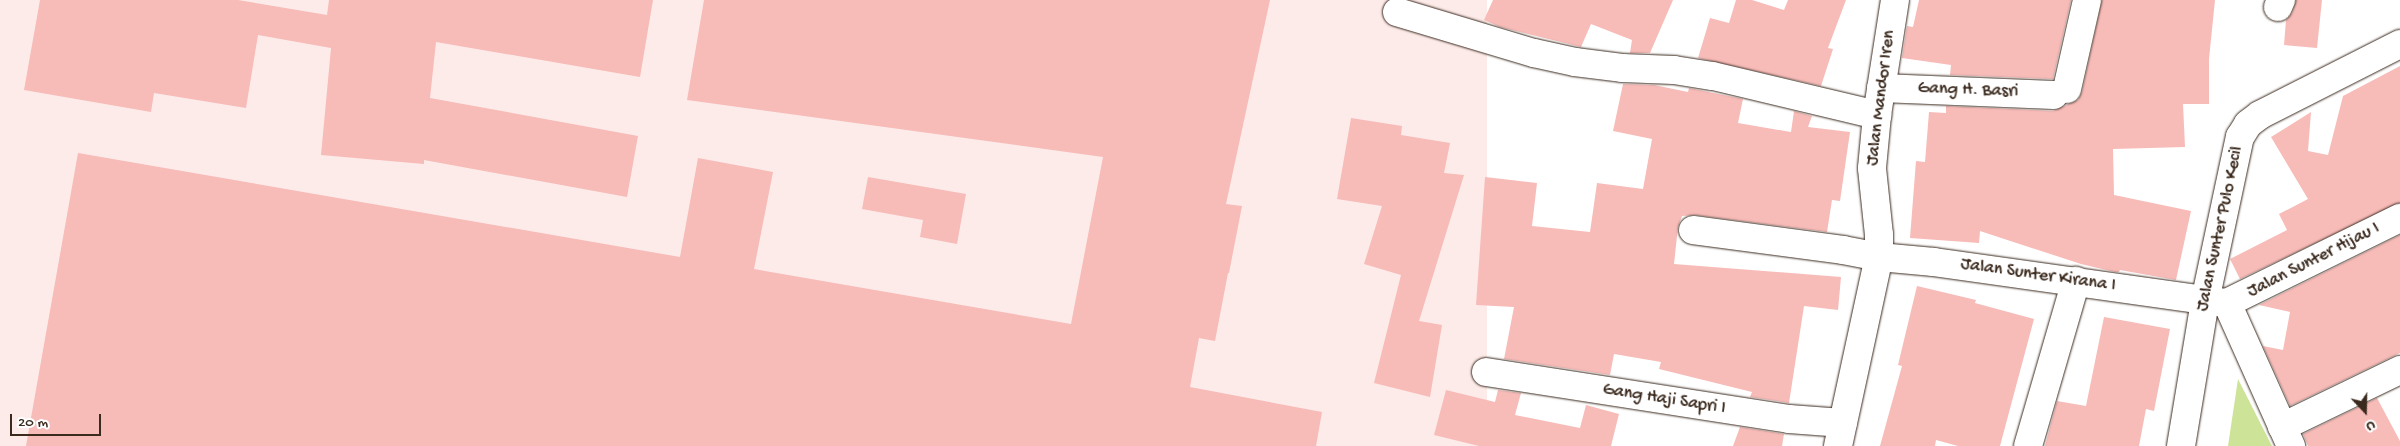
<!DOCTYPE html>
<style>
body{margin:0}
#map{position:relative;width:2400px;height:446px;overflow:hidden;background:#fff;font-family:"Gochi Hand",sans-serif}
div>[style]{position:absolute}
.built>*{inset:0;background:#fdebea;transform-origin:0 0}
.green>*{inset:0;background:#cde398}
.building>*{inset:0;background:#f7bbb8}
.roads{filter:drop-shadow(0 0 1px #3b2a1e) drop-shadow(0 0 1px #3b2a1e)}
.minor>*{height:28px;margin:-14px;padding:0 14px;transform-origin:14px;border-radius:14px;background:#fff}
.tertiary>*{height:28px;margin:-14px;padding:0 14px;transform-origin:14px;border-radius:14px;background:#fff}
span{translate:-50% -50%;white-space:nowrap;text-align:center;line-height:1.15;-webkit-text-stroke:4px #fff;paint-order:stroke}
.street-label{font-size:18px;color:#3b2a1e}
.north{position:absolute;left:2340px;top:386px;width:50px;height:50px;-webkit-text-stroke:4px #fff;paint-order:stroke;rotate:159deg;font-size:14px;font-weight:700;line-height:20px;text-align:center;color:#3b2a1e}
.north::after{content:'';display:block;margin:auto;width:18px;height:22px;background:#3b2a1e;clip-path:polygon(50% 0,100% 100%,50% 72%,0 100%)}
.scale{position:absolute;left:10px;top:414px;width:91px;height:22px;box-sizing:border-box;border:2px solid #3b2a1e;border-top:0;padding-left:6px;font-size:15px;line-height:18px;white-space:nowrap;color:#3b2a1e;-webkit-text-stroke:4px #fff;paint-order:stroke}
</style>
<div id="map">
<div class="built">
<div style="left:0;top:0;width:1487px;height:446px"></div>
</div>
<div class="green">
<div style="clip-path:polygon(2238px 379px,2272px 446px,2228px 446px)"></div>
</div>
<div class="building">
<div style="clip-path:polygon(40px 0,238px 0,327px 15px,329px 0,653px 0,640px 77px,436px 42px,430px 98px,638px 136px,627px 197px,424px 160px,424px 164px,321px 155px,331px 48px,258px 35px,246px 108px,154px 93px,151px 112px,24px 90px)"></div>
<div style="clip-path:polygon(704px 0,1270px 0,1226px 204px,1242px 206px,1229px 273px,1228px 273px,1215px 341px,1199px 338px,1190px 387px,1322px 412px,1316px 446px,26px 446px,78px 153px,680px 257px,698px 158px,773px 172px,754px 269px,1071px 324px,1103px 157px,687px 100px)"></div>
<div style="clip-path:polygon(1493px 0,1673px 0,1650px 53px,1630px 53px,1632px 40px,1591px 24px,1581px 47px,1500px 27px,1484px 20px)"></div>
<div style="clip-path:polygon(1736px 0,1752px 0,1784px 10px,1788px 0,1846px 0,1828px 48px,1833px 49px,1821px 86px,1698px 58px,1710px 18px,1729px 23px)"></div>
<div style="clip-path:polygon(1919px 0,2071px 0,2053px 79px,1950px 75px,1951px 65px,1902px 58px,1907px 26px,1913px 27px)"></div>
<div style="clip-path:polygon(2102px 0,2215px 0,2209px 59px,2209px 104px,2183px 104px,2185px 147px,2113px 149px,2114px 195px,2191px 211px,2176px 280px,2120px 270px,2119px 272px,2115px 272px,2081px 264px,1980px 231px,1979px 243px,1910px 238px,1916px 161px,1925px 162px,1929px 112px,1946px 113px,1946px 106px,2053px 111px,2078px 100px,2082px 92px)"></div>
<div style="clip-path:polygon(2296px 0,2322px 0,2317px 48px,2284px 45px,2286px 20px,2292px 13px)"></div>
<div style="clip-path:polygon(2400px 66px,2400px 203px,2240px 279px,2230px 259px,2287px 230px,2279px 214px,2308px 199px,2271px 137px,2311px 112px,2308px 151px,2328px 155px,2343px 96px)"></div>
<div style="clip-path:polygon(1623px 84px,1654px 85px,1688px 92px,1689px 88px,1743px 99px,1738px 123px,1791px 132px,1794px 111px,1812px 116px,1808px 127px,1850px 132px,1840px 201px,1832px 200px,1827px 232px,1695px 215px,1682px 216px,1678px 227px,1674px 264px,1841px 277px,1838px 310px,1804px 306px,1789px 403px,1750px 397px,1752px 392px,1659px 369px,1661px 362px,1614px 354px,1610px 375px,1504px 359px,1514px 307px,1476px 305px,1485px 177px,1537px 183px,1532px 226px,1590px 232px,1597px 183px,1643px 189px,1652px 139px,1613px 131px)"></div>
<div style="clip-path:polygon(1351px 118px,1402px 126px,1401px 135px,1450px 143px,1444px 173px,1464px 175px,1419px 321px,1442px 325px,1430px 397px,1374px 383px,1401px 275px,1364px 264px,1382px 206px,1337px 199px)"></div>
<div style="clip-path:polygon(868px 177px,966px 194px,957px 244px,920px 237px,923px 220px,862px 209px)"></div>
<div style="clip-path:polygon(2400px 235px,2400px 353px,2290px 406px,2263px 346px,2283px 350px,2290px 312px,2259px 305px)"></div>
<div style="clip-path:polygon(1917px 286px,1976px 300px,1975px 303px,2034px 319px,2000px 446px,1958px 446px,1936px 440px,1935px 446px,1880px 446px,1902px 366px,1898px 365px)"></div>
<div style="clip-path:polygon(2104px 317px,2170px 329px,2154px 411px,2146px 409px,2139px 446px,2045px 446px,2057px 401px,2086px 406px)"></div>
<div style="clip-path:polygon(1446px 390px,1495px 402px,1498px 390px,1521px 393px,1515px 415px,1580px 428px,1586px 405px,1619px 414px,1611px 446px,1479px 446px,1434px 435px)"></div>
<div style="clip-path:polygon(2377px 398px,2400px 441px,2400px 446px,2308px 446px,2303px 434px)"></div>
<div style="clip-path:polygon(1740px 427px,1784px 434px,1782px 446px,1733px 446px)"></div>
</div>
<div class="roads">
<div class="minor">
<div style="left:2278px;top:7px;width:8px;rotate:-67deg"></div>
<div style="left:1397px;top:12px;width:143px;rotate:16.7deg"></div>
<div style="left:1534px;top:53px;width:42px;rotate:12.4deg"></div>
<div style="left:1575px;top:62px;width:47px;rotate:7.3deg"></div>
<div style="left:1622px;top:68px;width:52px;rotate:2.2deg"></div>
<div style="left:1674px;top:70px;width:39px;rotate:9deg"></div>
<div style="left:1713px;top:76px;width:169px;rotate:13.4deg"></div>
<div style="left:1881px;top:88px;width:173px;rotate:2.3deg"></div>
<div style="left:2067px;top:89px;width:91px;rotate:-77.3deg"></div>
<div style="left:1693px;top:230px;width:151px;rotate:7.6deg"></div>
<div style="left:1843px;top:250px;width:37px;rotate:11deg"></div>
<div style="left:1879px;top:257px;width:55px;rotate:5.2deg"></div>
<div style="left:1934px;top:262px;width:296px;rotate:8deg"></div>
<div style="left:2227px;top:303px;width:157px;rotate:65.9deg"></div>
<div style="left:2227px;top:303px;width:193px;rotate:-26.2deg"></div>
<div style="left:1486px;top:372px;width:307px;rotate:8.8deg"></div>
<div style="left:1789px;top:419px;width:54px;rotate:4.2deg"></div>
<div style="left:2282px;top:427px;width:131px;rotate:-25.8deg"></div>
<div style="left:2028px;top:446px;width:172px;rotate:-73.8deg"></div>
<div style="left:2181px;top:446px;width:147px;rotate:-80.6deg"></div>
<div style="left:2205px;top:301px;width:168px;rotate:-78deg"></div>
<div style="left:2240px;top:137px;width:15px;rotate:-58deg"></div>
<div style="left:2248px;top:124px;width:15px;rotate:-37deg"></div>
<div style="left:2260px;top:115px;width:157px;rotate:-26.9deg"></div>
</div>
<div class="tertiary">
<div style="left:1838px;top:446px;width:193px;rotate:-77.8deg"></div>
<div style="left:1879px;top:257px;width:22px;rotate:-90deg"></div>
<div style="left:1879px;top:235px;width:67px;rotate:-96deg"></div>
<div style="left:1872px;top:168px;width:53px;rotate:-84.6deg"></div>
<div style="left:1877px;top:115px;width:116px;rotate:-81.1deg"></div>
</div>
</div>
<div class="street-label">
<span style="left:1968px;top:91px;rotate:2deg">Gang H. Basri</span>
<span style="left:1882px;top:98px;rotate:-83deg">Jalan Mandor Iren</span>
<span style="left:2221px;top:229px;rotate:-78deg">Jalan Sunter Pulo Kecil</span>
<span style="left:2314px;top:261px;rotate:-27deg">Jalan Sunter Hijau I</span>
<span style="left:2038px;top:276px;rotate:8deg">Jalan Sunter Kirana I</span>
<span style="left:1664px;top:400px;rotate:9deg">Gang Haji Sapri I</span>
</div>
<div class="north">U</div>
<div class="scale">20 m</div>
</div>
